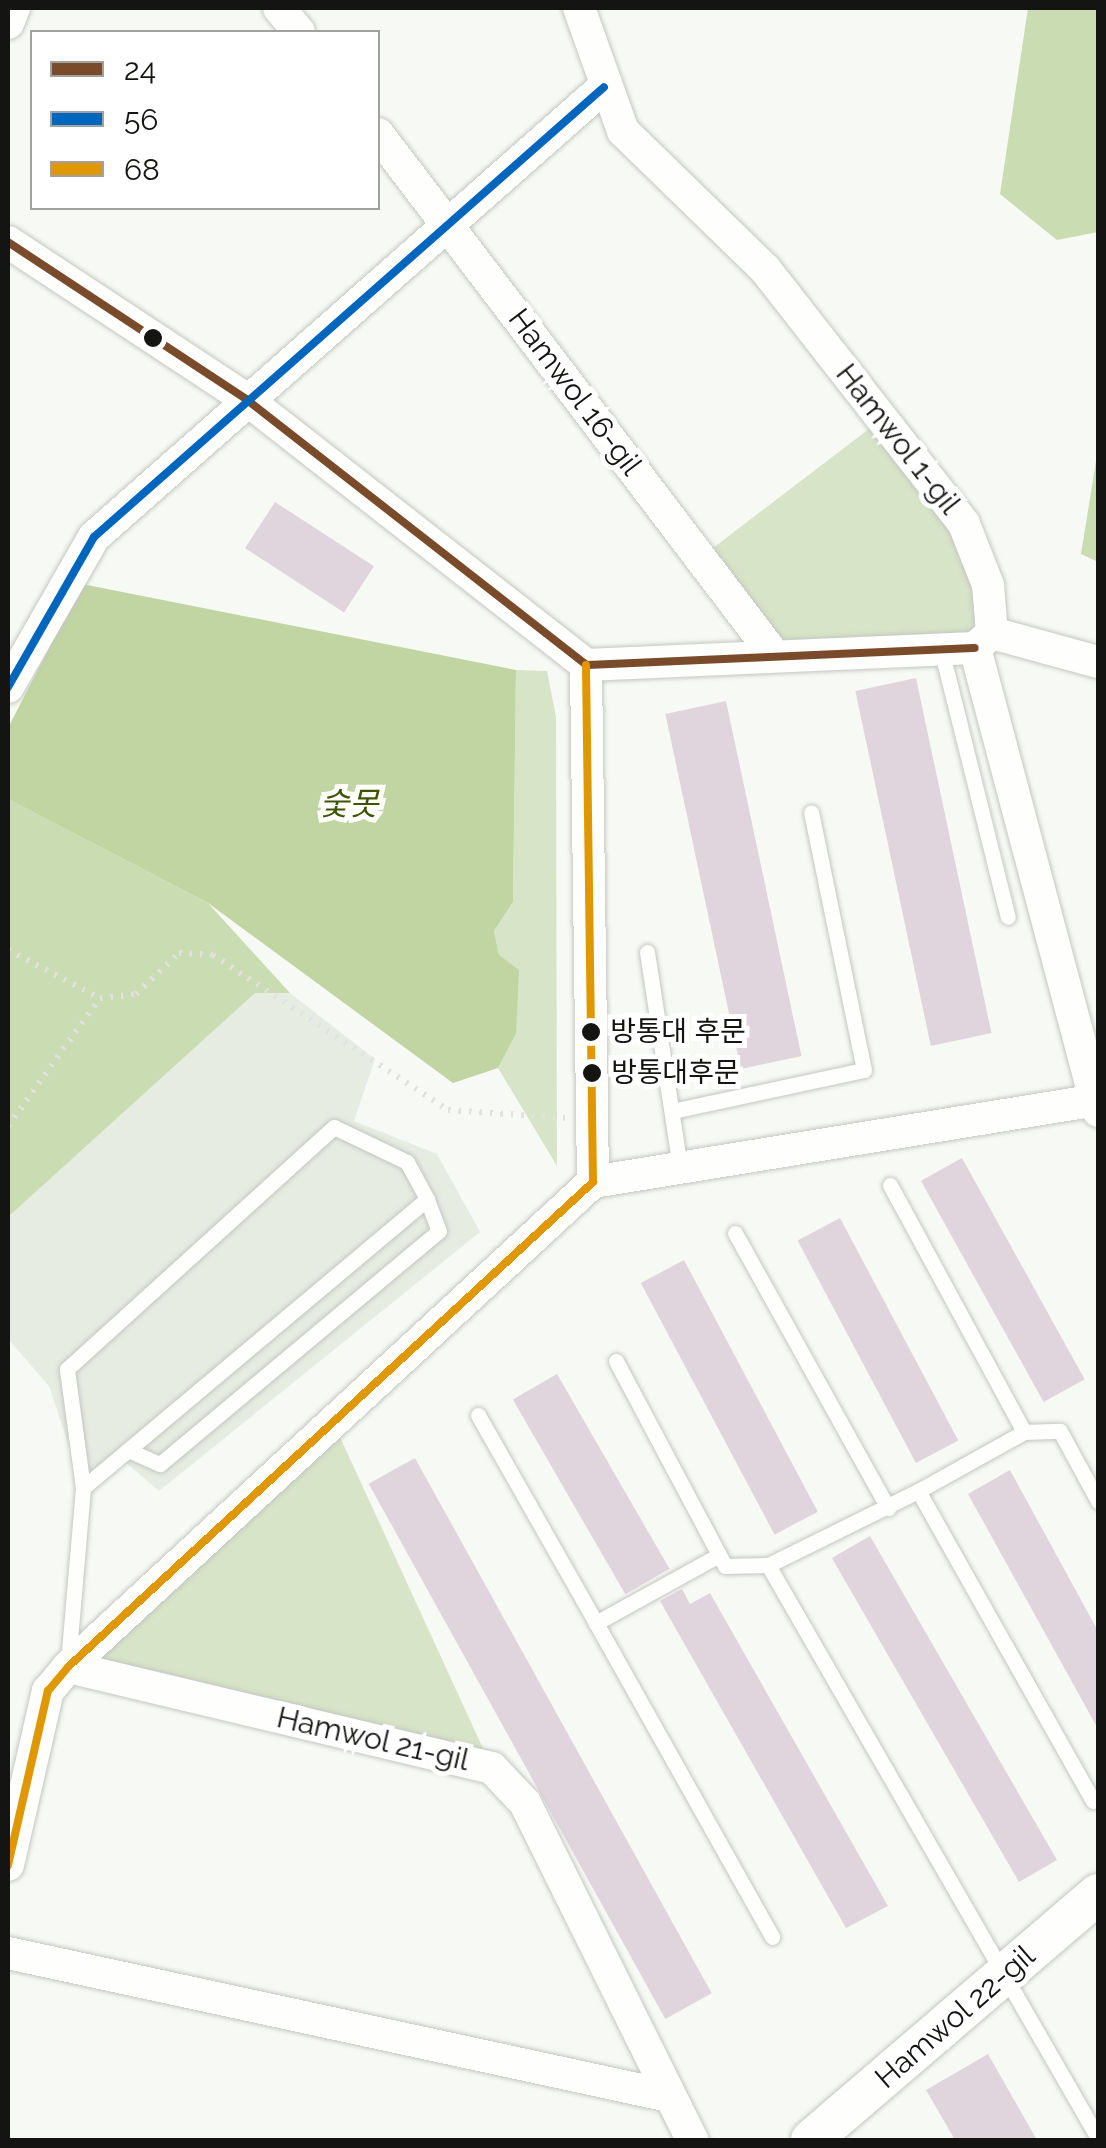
<!DOCTYPE html>
<meta charset="utf-8">
<style>
body{margin:0}
#map{position:relative;width:1106px;height:2148px;overflow:hidden;background:#f7f9f4;font-family:Raleway,"Noto Sans KR",sans-serif}
div>[style]{position:absolute}
.built>*{inset:0;background:#e7ece2}
.green>*{inset:0;background:#d7e4c7}
.forest>*{inset:0;background:#cadcb2}
.water>*{inset:0;background:#c0d5a1}
.building>*{inset:0;background:#e1d5dd;transform-origin:0 0}
.path>*{height:6px;margin-top:-3px;transform-origin:0;background:repeating-linear-gradient(90deg,#e1e1e0 0 2.5px,transparent 0 10.5px)}
.roads{filter:drop-shadow(0 0 2px #c4c6c2) drop-shadow(0 0 2px #c4c6c2)}
.service>*{height:15px;margin:-7.5px;padding:0 7.5px;transform-origin:7.5px;border-radius:7.5px;background:#fefefd}
.minor>*{height:32px;margin:-16px;padding:0 16px;transform-origin:16px;border-radius:16px;background:#fefefd}
.tertiary>*{height:40px;margin:-20px;padding:0 20px;transform-origin:20px;border-radius:20px;background:#fefefd}
.bus-1>*{height:8px;margin:-4px;padding:0 4px;transform-origin:4px;border-radius:4px;background:#7a4b2a}
.bus-2>*{height:8px;margin:-4px;padding:0 4px;transform-origin:4px;border-radius:4px;background:#0065bd}
.bus-3>*{height:8px;margin:-4px;padding:0 4px;transform-origin:4px;border-radius:4px;background:#e09802}
.dots>*{width:28px;height:28px;translate:-50% -50%;box-sizing:border-box;border:5px solid #fff;border-radius:50%}
span{translate:-50% -50%;white-space:nowrap;text-align:center;line-height:1.15;-webkit-text-stroke:10px #fff;paint-order:stroke}
.bus-label{font-size:28px;color:#141512}
.left{translate:0 -50%;text-align:left}
.street-label{font-size:30px;color:#141512}
.water-label{font-size:32px;color:#3d5502;font-style:italic}
.frame{position:absolute;inset:0;border:10px solid #141512;pointer-events:none}
.legend{position:absolute;left:30px;top:30px;width:350px;height:180px;box-sizing:border-box;background:#fff;border:2px solid #a1a1a0;margin:0;padding:12px 18px;list-style:none;font-size:30px;color:#141512}
.legend li{display:flex;align-items:center;gap:20px;height:50px}
.legend b{width:50px;border:2px solid #a1a1a0}
</style>
<div id="map">
<div class="built">
<div style="clip-path:polygon(255px 992px,290px 993px,375px 1059px,354px 1121px,437px 1154px,480px 1232px,159px 1491px,125px 1462px,83px 1488px,49px 1386px,8px 1339px,8px 1217px)"></div>
</div>
<div class="green">
<div style="clip-path:polygon(882px 419px,964px 524px,992px 633px,771px 651px,700px 558px)"></div>
<div style="clip-path:polygon(516px 670px,547px 671px,556px 717px,557px 1166px,498px 1068px,516px 1034px,494px 931px,513px 902px)"></div>
<div style="clip-path:polygon(334px 1424px,492px 1768px,68px 1667px)"></div>
</div>
<div class="forest">
<div style="clip-path:polygon(1028px 8px,1098px 8px,1098px 232px,1057px 240px,1000px 194px)"></div>
<div style="clip-path:polygon(1098px 449px,1098px 562px,1081px 554px)"></div>
<div style="clip-path:polygon(8px 799px,208px 903px,290px 993px,255px 993px,8px 1217px)"></div>
</div>
<div class="water">
<div style="clip-path:polygon(82px 584px,516px 670px,513px 902px,494px 931px,499px 955px,519px 970px,516px 1034px,498px 1068px,453px 1083px,208px 903px,8px 799px,8px 728px)"></div>
</div>
<div class="building">
<div style="left:275px;top:502px;width:118px;height:55px;rotate:33deg"></div>
<div style="left:916px;top:678px;width:363px;height:62px;rotate:78deg"></div>
<div style="left:726px;top:701px;width:363px;height:62px;rotate:78deg"></div>
<div style="left:962px;top:1158px;width:253px;height:47px;rotate:61deg"></div>
<div style="left:840px;top:1218px;width:252px;height:48px;rotate:62deg"></div>
<div style="left:684px;top:1260px;width:285px;height:49px;rotate:62deg"></div>
<div style="left:557px;top:1374px;width:225px;height:51px;rotate:60deg"></div>
<div style="left:415px;top:1458px;width:612px;height:53px;rotate:61deg"></div>
<div style="clip-path:polygon(1010px 1470px,1098px 1631px,1098px 1729px,968px 1494px)"></div>
<div style="left:870px;top:1536px;width:374px;height:44px;rotate:60deg"></div>
<div style="clip-path:polygon(682px 1589px,690px 1604px,710px 1593px,888px 1906px,846px 1928px,660px 1601px)"></div>
<div style="clip-path:polygon(988px 2054px,1037px 2140px,955px 2140px,926px 2090px)"></div>
</div>
<div class="path">
<div style="left:8px;top:950px;width:104px;rotate:27.6deg"></div>
<div style="left:100px;top:998px;width:36px;rotate:-6deg"></div>
<div style="left:136px;top:994px;width:59px;rotate:-43.6deg"></div>
<div style="left:179px;top:953px;width:34px;rotate:3deg"></div>
<div style="left:213px;top:955px;width:282px;rotate:33.4deg"></div>
<div style="left:448px;top:1110px;width:117px;rotate:3.9deg"></div>
<div style="left:8px;top:1126px;width:158px;rotate:-54.3deg"></div>
</div>
<div class="roads">
<div class="service">
<div style="left:941px;top:649px;width:276px;rotate:76deg"></div>
<div style="left:647px;top:952px;width:218px;rotate:81.3deg"></div>
<div style="left:672px;top:1111px;width:196px;rotate:-12.1deg"></div>
<div style="left:864px;top:1070px;width:263px;rotate:-101.6deg"></div>
<div style="left:890px;top:1185px;width:281px;rotate:61.5deg"></div>
<div style="left:735px;top:1233px;width:315px;rotate:60.9deg"></div>
<div style="left:616px;top:1361px;width:232px;rotate:62deg"></div>
<div style="left:725px;top:1566px;width:43px;rotate:-1.3deg"></div>
<div style="left:478px;top:1415px;width:239px;rotate:60.4deg"></div>
<div style="left:128px;top:1450px;width:35px;rotate:24deg"></div>
<div style="left:160px;top:1464px;width:363px;rotate:-39.9deg"></div>
<div style="left:439px;top:1231px;width:34px;rotate:-111deg"></div>
<div style="left:918px;top:1491px;width:167px;rotate:153.7deg"></div>
<div style="left:768px;top:1565px;width:661px;rotate:60.06deg"></div>
<div style="left:719px;top:1555px;width:141px;rotate:151.1deg"></div>
<div style="left:596px;top:1623px;width:360px;rotate:60.7deg"></div>
<div style="left:68px;top:1663px;width:176px;rotate:-85.1deg"></div>
<div style="left:83px;top:1488px;width:120px;rotate:-97.7deg"></div>
<div style="left:67px;top:1369px;width:360px;rotate:-42.2deg"></div>
<div style="left:334px;top:1127px;width:81px;rotate:25.6deg"></div>
<div style="left:407px;top:1162px;width:42px;rotate:61.6deg"></div>
<div style="left:427px;top:1199px;width:449px;rotate:140deg"></div>
<div style="left:1093px;top:1801px;width:356px;rotate:-119.4deg"></div>
<div style="left:918px;top:1491px;width:121px;rotate:-29.1deg"></div>
<div style="left:1024px;top:1432px;width:36px;rotate:-2deg"></div>
<div style="left:1060px;top:1431px;width:80px;rotate:61.5deg"></div>
</div>
<div class="minor">
<div style="left:279px;top:8px;width:31px;rotate:50deg"></div>
<div style="left:579px;top:8px;width:131px;rotate:70.3deg"></div>
<div style="left:623px;top:131px;width:198px;rotate:44.2deg"></div>
<div style="left:765px;top:269px;width:323px;rotate:52deg"></div>
<div style="left:964px;top:524px;width:66px;rotate:68.5deg"></div>
<div style="left:988px;top:585px;width:48px;rotate:85.2deg"></div>
<div style="left:992px;top:633px;width:23px;rotate:139deg"></div>
<div style="left:8px;top:23px;width:16px;rotate:-68deg"></div>
<div style="left:378px;top:134px;width:649px;rotate:52.76deg"></div>
<div style="left:8px;top:242px;width:285px;rotate:33.4deg"></div>
<div style="left:246px;top:399px;width:432px;rotate:38deg"></div>
<div style="left:586px;top:665px;width:389px;rotate:-2.5deg"></div>
<div style="left:992px;top:633px;width:110px;rotate:15.3deg"></div>
<div style="left:975px;top:648px;width:479px;rotate:75.1deg"></div>
<div style="left:8px;top:687px;width:173px;rotate:-60.2deg"></div>
<div style="left:94px;top:537px;width:680px;rotate:-41.42deg"></div>
<div style="left:593px;top:1182px;width:505px;rotate:-9.24deg"></div>
<div style="left:68px;top:1667px;width:436px;rotate:13.4deg"></div>
<div style="left:492px;top:1768px;width:48px;rotate:46.7deg"></div>
<div style="left:525px;top:1803px;width:376px;rotate:63.6deg"></div>
<div style="left:8px;top:1865px;width:179px;rotate:-77.1deg"></div>
<div style="left:48px;top:1691px;width:31px;rotate:-50deg"></div>
<div style="left:68px;top:1667px;width:715px;rotate:-42.73deg"></div>
<div style="left:593px;top:1182px;width:517px;rotate:-90.78deg"></div>
<div style="left:8px;top:1953px;width:671px;rotate:12.21deg"></div>
</div>
<div class="tertiary">
<div style="left:811px;top:2140px;width:378px;rotate:-40.6deg"></div>
</div>
</div>
<div class="bus-1">
<div style="left:8px;top:242px;width:285px;rotate:33.4deg"></div>
<div style="left:246px;top:399px;width:432px;rotate:38deg"></div>
<div style="left:586px;top:665px;width:389px;rotate:-2.5deg"></div>
</div>
<div class="bus-2">
<div style="left:8px;top:687px;width:173px;rotate:-60.2deg"></div>
<div style="left:94px;top:537px;width:680px;rotate:-41.42deg"></div>
</div>
<div class="bus-3">
<div style="left:8px;top:1865px;width:179px;rotate:-77.1deg"></div>
<div style="left:48px;top:1691px;width:31px;rotate:-50deg"></div>
<div style="left:68px;top:1667px;width:715px;rotate:-42.73deg"></div>
<div style="left:593px;top:1182px;width:517px;rotate:-90.78deg"></div>
</div>
<div class="dots">
<div style="left:153px;top:338px;background:#141512"></div>
<div style="left:591px;top:1032px;background:#141512"></div>
<div style="left:592px;top:1073px;background:#141512"></div>
</div>
<div class="bus-label">
<span class="left" style="left:610px;top:1032px">방통대 후문</span>
<span class="left" style="left:611px;top:1073px">방통대후문</span>
</div>
<div class="street-label">
<span style="left:575px;top:392px;rotate:53deg">Hamwol 16-gil</span>
<span style="left:898px;top:439px;rotate:52deg">Hamwol 1-gil</span>
<span style="left:373px;top:1739px;rotate:13deg">Hamwol 21-gil</span>
<span style="left:955px;top:2017px;rotate:-41deg">Hamwol 22-gil</span>
</div>
<div class="water-label">
<span style="left:349px;top:804px">숯못</span>
</div>
<div class="frame"></div>
<ul class="legend">
<li><b style="height:12px;background:#7a4b2a"></b>24</li>
<li><b style="height:12px;background:#0065bd"></b>56</li>
<li><b style="height:12px;background:#e09802"></b>68</li>
</ul>
</div>
